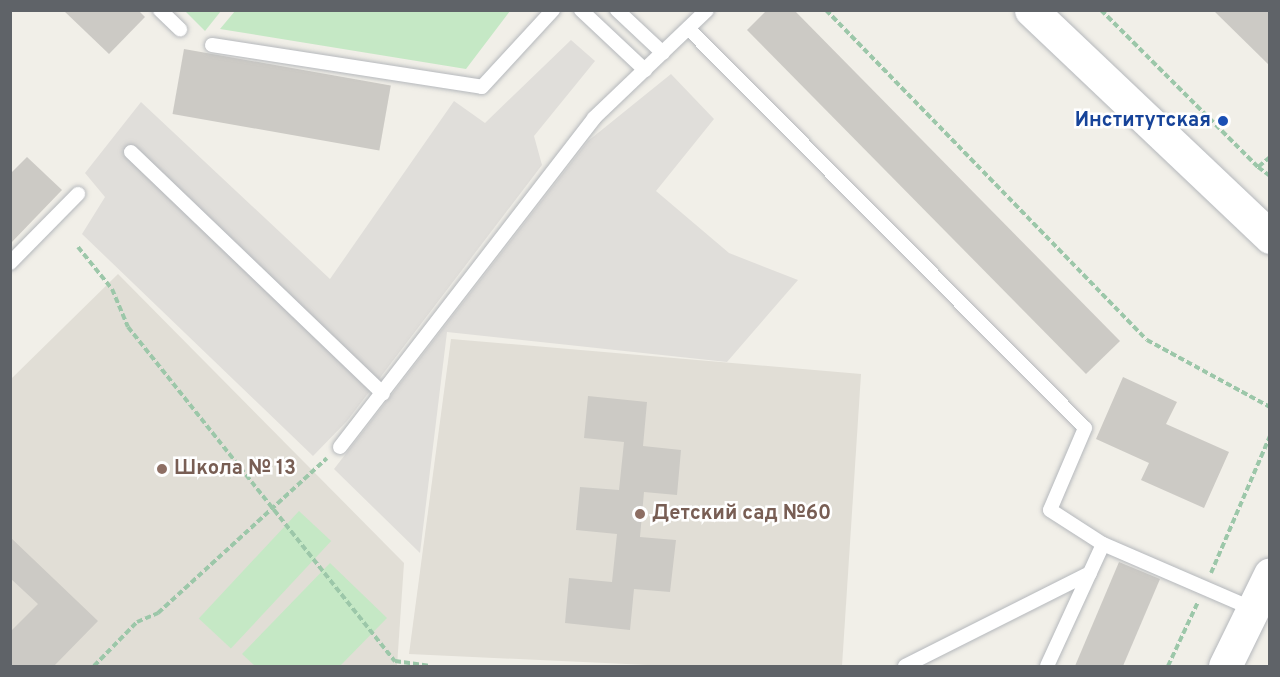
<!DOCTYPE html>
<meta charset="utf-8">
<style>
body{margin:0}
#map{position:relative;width:1280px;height:677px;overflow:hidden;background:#f1efe8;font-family:Overpass,sans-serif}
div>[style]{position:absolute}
.industrial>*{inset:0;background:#e0deda}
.education>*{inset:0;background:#e1ded6}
.green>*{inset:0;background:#c5e8c5;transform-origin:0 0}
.building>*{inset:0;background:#cccac5;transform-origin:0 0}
.path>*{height:4px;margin-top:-2px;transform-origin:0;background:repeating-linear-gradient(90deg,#9cc7a9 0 6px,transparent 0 9px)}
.roads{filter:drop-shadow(0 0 2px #b5b8bc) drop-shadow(0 0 2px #b5b8bc)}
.lane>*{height:14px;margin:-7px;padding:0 7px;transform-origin:7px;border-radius:7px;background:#fff}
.secondary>*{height:33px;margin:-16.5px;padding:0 16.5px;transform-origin:16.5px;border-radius:16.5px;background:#fff}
.dots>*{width:16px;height:16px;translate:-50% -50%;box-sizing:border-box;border:3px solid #fff;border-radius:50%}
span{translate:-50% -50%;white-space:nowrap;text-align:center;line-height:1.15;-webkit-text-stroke:5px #fff;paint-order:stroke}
.transit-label{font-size:20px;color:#164399;font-weight:700}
.right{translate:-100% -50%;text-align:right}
.education-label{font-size:20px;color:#785e54;font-weight:700}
.left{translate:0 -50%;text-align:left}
.frame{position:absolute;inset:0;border:12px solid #5f6368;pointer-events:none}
</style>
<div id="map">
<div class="industrial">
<div style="clip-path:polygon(571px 40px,595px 61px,534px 136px,542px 165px,347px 421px,313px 456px,82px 234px,105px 197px,85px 173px,141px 102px,330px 279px,454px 101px,485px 123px)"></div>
<div style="clip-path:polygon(671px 74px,714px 119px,656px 191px,729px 253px,798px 280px,727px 362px,447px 332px,420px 553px,334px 469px,588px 141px)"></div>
</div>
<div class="education">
<div style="clip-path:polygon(118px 274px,404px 563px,397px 666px,11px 666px,11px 379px)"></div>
<div style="clip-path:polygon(451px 339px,861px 374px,842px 666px,669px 666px,409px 654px)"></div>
</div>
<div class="green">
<div style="clip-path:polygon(185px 11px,221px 11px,205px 31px)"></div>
<div style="clip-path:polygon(235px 11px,235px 10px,510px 11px,466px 69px,220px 29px)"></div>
<div style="left:299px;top:511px;width:44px;height:147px;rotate:43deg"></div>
<div style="clip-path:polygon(330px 563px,387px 618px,340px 666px,255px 666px,242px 654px)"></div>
</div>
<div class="building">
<div style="clip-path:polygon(63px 10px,138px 10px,145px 17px,109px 54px)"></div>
<div style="clip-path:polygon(767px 10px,794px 10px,1120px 341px,1086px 374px,747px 30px)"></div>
<div style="clip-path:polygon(1213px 10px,1270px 10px,1270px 66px)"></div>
<div style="left:184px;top:49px;width:210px;height:66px;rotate:10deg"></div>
<div style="clip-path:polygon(27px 157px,62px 190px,10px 244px,10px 174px)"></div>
<div style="clip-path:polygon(1123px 377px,1177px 402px,1166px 424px,1229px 452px,1204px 508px,1141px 480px,1149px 463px,1096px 439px)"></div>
<div style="clip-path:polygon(588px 396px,647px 402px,643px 446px,681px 450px,677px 495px,644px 492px,640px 537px,676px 540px,670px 592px,634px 589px,630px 630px,565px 623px,569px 578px,612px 582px,617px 534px,576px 530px,580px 487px,619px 490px,624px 442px,584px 438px)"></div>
<div style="clip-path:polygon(10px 537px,98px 621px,54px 666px,10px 666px,10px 632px,38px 604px,10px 578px)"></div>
<div style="clip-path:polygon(1119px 562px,1160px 579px,1123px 666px,1075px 666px)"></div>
</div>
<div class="path">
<div style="left:826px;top:10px;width:460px;rotate:45.8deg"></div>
<div style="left:1147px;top:340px;width:140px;rotate:28.6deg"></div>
<div style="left:1101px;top:10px;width:222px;rotate:45deg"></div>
<div style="left:1270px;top:157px;width:16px;rotate:140deg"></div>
<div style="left:1258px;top:167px;width:15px;rotate:37deg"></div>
<div style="left:78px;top:247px;width:54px;rotate:51deg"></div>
<div style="left:112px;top:289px;width:41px;rotate:67.2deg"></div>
<div style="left:128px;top:327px;width:428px;rotate:51.4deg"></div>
<div style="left:395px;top:661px;width:34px;rotate:8deg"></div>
<div style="left:1211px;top:573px;width:149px;rotate:-66.7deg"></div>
<div style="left:94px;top:666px;width:62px;rotate:-45.7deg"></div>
<div style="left:137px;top:622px;width:23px;rotate:-23deg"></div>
<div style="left:158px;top:613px;width:229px;rotate:-42.5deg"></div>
<div style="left:1168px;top:666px;width:71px;rotate:-64.9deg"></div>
</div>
<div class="roads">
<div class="lane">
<div style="left:160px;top:10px;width:28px;rotate:44deg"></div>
<div style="left:581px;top:10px;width:88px;rotate:43.2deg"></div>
<div style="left:617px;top:10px;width:63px;rotate:43.1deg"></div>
<div style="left:689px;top:29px;width:562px;rotate:45.22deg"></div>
<div style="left:1085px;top:428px;width:89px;rotate:113.1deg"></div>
<div style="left:1050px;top:510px;width:63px;rotate:32.7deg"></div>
<div style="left:1103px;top:544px;width:163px;rotate:23.4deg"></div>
<div style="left:212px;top:45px;width:273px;rotate:8.8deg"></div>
<div style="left:482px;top:87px;width:105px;rotate:-47.3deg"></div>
<div style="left:131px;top:152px;width:349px;rotate:43.8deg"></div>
<div style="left:10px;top:263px;width:97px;rotate:-45.4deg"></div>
<div style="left:340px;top:447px;width:416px;rotate:-52.3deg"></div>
<div style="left:594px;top:118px;width:156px;rotate:-43.7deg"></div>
<div style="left:905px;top:666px;width:207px;rotate:-26.7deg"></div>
<div style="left:1047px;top:666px;width:134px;rotate:-65.3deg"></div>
</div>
<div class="secondary">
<div style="left:1031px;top:10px;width:330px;rotate:43.5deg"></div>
<div style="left:1225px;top:666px;width:102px;rotate:-63.9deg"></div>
</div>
</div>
<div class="dots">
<div style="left:1223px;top:121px;background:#1a4fb4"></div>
<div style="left:162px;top:469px;background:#8d6e63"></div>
<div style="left:640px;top:514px;background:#8d6e63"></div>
</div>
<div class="transit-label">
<span class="right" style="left:1211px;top:121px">Институтская</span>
</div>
<div class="education-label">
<span class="left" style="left:174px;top:469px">Школа № 13</span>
<span class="left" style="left:652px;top:514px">Детский сад №60</span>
</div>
<div class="frame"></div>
</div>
